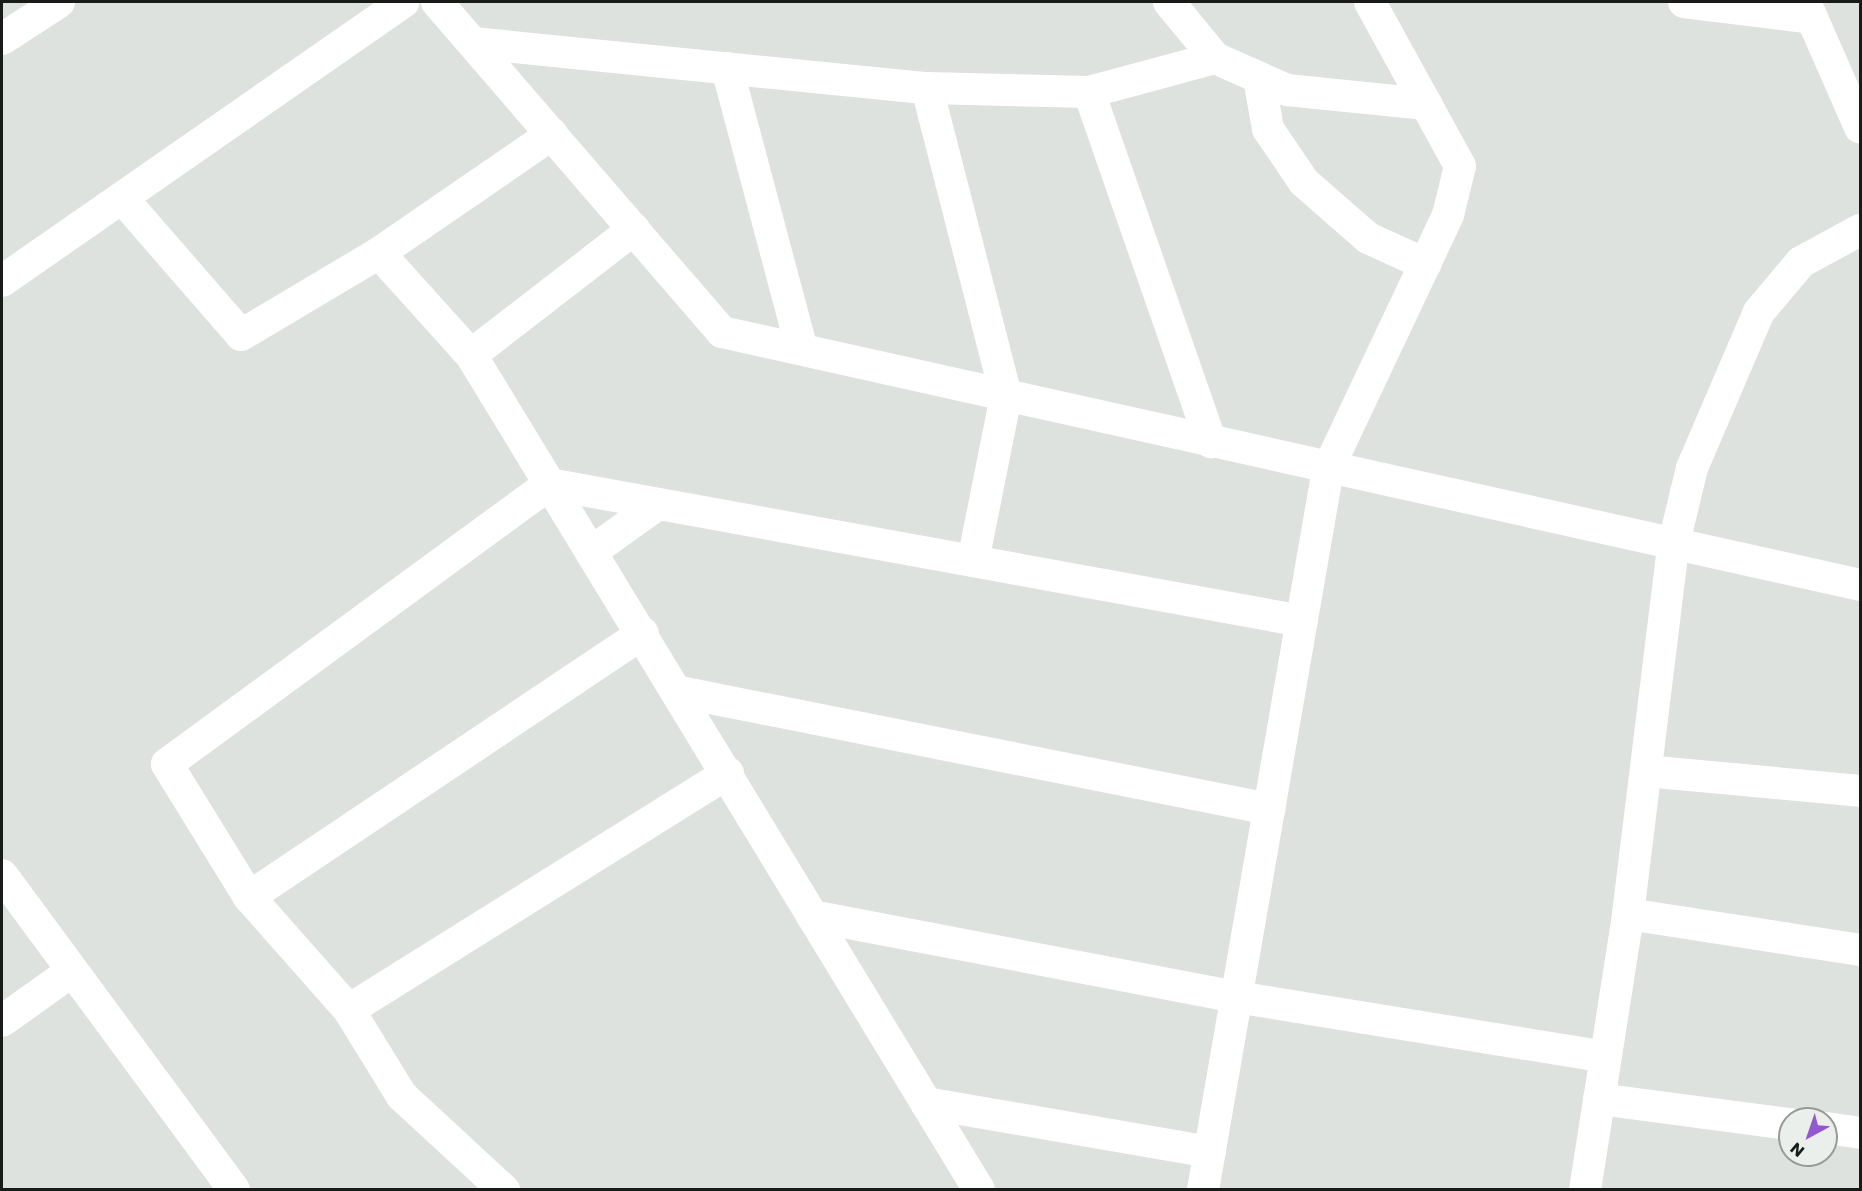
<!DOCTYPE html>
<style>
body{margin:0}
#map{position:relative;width:1862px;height:1191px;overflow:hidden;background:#dde2de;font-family:Poppins,sans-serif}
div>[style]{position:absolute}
.minor>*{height:32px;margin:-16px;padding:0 16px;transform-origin:16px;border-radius:16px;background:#fff}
span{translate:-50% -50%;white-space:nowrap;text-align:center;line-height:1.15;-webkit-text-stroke:4.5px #eaefeb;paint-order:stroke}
.frame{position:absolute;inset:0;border:3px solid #191b19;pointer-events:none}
.north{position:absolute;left:1778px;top:1107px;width:60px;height:60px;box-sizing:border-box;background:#eaefeb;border:2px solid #969a97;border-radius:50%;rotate:220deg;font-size:16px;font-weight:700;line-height:24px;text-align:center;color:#191b19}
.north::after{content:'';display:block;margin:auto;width:21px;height:27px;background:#9258d0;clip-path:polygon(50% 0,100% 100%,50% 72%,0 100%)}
</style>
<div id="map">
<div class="minor">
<div style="left:437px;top:2px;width:436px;rotate:49.2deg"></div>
<div style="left:722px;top:332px;width:1166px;rotate:12.53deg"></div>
<div style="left:1169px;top:2px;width:72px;rotate:50.6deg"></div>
<div style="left:1215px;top:58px;width:79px;rotate:24deg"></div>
<div style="left:1287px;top:90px;width:140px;rotate:5.8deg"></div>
<div style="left:1684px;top:2px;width:129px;rotate:7.1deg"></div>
<div style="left:1805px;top:2px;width:137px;rotate:66.3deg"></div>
<div style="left:2px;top:39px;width:68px;rotate:-33deg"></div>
<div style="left:473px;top:43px;width:456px;rotate:5.7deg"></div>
<div style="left:927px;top:88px;width:162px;rotate:1.4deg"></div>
<div style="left:1089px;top:92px;width:131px;rotate:-15.1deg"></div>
<div style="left:727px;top:68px;width:291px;rotate:75.1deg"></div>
<div style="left:1259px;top:78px;width:52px;rotate:80deg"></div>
<div style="left:1268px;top:129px;width:64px;rotate:55.8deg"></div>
<div style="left:1304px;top:182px;width:85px;rotate:41.2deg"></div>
<div style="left:1368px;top:238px;width:63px;rotate:24.5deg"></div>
<div style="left:927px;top:88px;width:318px;rotate:75.6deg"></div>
<div style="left:1006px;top:396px;width:168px;rotate:101.3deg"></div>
<div style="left:1089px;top:92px;width:371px;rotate:70.8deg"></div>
<div style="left:122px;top:198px;width:181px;rotate:49deg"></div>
<div style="left:241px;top:335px;width:161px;rotate:-30.7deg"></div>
<div style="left:379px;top:253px;width:210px;rotate:-34.5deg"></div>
<div style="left:634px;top:229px;width:206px;rotate:142.3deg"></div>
<div style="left:471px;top:355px;width:977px;rotate:58.68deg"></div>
<div style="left:379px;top:253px;width:137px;rotate:48deg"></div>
<div style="left:2px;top:281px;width:489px;rotate:-34.8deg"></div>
<div style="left:591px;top:552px;width:82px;rotate:-35.6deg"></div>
<div style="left:680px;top:692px;width:601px;rotate:11.24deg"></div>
<div style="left:1646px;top:771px;width:215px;rotate:5.3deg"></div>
<div style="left:728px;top:773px;width:447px;rotate:148deg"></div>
<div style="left:349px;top:1010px;width:151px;rotate:-131.5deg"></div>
<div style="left:249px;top:897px;width:156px;rotate:-121.7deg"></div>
<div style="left:167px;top:764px;width:474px;rotate:-36.2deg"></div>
<div style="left:549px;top:484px;width:765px;rotate:10.31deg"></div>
<div style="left:2px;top:875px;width:391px;rotate:53.6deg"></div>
<div style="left:249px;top:897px;width:474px;rotate:-33.8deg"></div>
<div style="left:1628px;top:914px;width:235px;rotate:8.8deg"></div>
<div style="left:812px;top:916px;width:432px;rotate:10.8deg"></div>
<div style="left:1236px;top:997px;width:374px;rotate:9.2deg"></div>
<div style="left:349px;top:1010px;width:101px;rotate:58.4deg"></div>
<div style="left:402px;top:1096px;width:139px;rotate:42.7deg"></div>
<div style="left:2px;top:1021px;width:86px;rotate:-35.5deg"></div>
<div style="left:1599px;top:1099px;width:193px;rotate:7.5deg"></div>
<div style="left:926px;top:1103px;width:288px;rotate:9.8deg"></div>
<div style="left:1826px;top:1128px;width:34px;rotate:8deg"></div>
<div style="left:1203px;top:1190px;width:732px;rotate:-80.16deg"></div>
<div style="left:1328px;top:469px;width:281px;rotate:-64.7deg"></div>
<div style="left:1448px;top:215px;width:50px;rotate:-76.2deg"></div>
<div style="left:1460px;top:166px;width:187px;rotate:-118.8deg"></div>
<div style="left:1585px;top:1190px;width:279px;rotate:-81.1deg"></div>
<div style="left:1628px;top:914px;width:370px;rotate:-83deg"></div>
<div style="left:1673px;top:547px;width:81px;rotate:-76.5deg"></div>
<div style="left:1692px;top:468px;width:170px;rotate:-66.8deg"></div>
<div style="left:1759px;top:312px;width:65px;rotate:-50deg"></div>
<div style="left:1801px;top:262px;width:67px;rotate:-28.5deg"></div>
</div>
<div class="frame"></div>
<div class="north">N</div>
</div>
